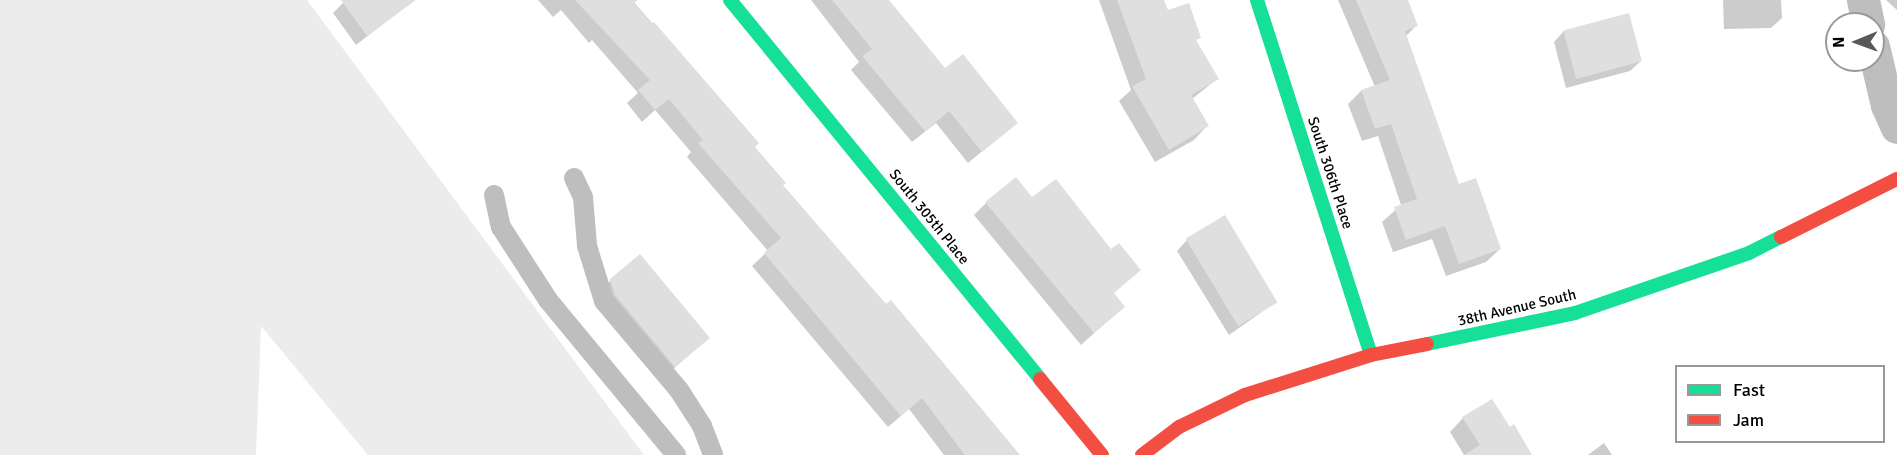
<!DOCTYPE html>
<style>
body{margin:0}
#map{position:relative;width:1897px;height:455px;overflow:hidden;background:#fff;font-family:Signika,sans-serif}
div>[style]{position:absolute}
.green>*{inset:0;background:#ececec}
.shadow>*{inset:0;background:#0003}
.building>*{inset:0;background:#dfdfdf;transform-origin:0 0}
.lane>*{height:20px;margin:-10px;padding:0 10px;transform-origin:10px;border-radius:10px;background:#bebebe}
.street>*{height:33px;margin:-16.5px;padding:0 16.5px;transform-origin:16.5px;border-radius:16.5px;background:#bebebe}
.fast>*{height:14px;margin:-7px;padding:0 7px;transform-origin:7px;border-radius:7px;background:#16e098}
.jam>*{height:14px;margin:-7px;padding:0 7px;transform-origin:7px;border-radius:7px;background:#f24e42}
span{translate:-50% -50%;white-space:nowrap;text-align:center;line-height:1.15;-webkit-text-stroke:5px #fff;paint-order:stroke}
.street-label{font-size:15px;color:#000}
.legend{position:absolute;left:1675px;top:365px;width:210px;height:78px;box-sizing:border-box;background:#fff;border:2px solid #999;margin:0;padding:8px 10px;list-style:none;font-size:18px;color:#000}
.legend li{display:flex;align-items:center;gap:12px;height:30px}
.legend b{width:30px;border:2px solid #999}
.north{position:absolute;left:1825px;top:12px;width:60px;height:60px;box-sizing:border-box;background:#fff;border:2px solid #999;border-radius:50%;rotate:269deg;font-size:16px;font-weight:700;line-height:24px;text-align:center;color:#000}
.north::after{content:'';display:block;margin:auto;width:21px;height:27px;background:#595959;clip-path:polygon(50% 0,100% 100%,50% 72%,0 100%)}
</style>
<div id="map">
<div class="green">
<div style="clip-path:polygon(0 0,307px 0,644px 455px,368px 455px,261px 326px,256px 455px,0 455px)"></div>
</div>
<div class="shadow">
<div style="clip-path:polygon(346px 0,414px 0,356px 45px,333px 13px)"></div>
<div style="clip-path:polygon(538px 0,632px 0,757px 143px,753px 147px,781px 185px,1018px 455px,944px 455px,909px 409px,888px 427px,752px 266px,768px 251px,687px 157px,691px 152px,655px 110px,642px 122px,627px 103px,638px 93px,592px 40px,589px 43px,561px 10px,553px 17px)"></div>
<div style="clip-path:polygon(811px 0,887px 0,945px 70px,1016px 123px,968px 163px,936px 123px,912px 142px,851px 70px,859px 62px)"></div>
<div style="clip-path:polygon(1099px 0,1162px 0,1167px 12px,1199px 37px,1195px 42px,1217px 79px,1192px 99px,1207px 126px,1194px 140px,1155px 162px,1119px 101px,1131px 90px)"></div>
<div style="clip-path:polygon(1338px 0,1405px 0,1417px 25px,1405px 37px,1458px 186px,1500px 249px,1486px 262px,1446px 276px,1432px 239px,1393px 252px,1382px 222px,1401px 205px,1378px 136px,1362px 141px,1348px 104px,1361px 91px,1375px 87px)"></div>
<div style="clip-path:polygon(1723px 0,1781px 0,1782px 18px,1771px 28px,1724px 29px)"></div>
<div style="clip-path:polygon(1886px 0,1897px 0,1897px 10px)"></div>
<div style="clip-path:polygon(1564px 31px,1641px 61px,1630px 71px,1566px 88px,1554px 42px)"></div>
<div style="clip-path:polygon(1032px 199px,1123px 307px,1081px 345px,974px 215px,986px 203px)"></div>
<div style="clip-path:polygon(1187px 240px,1276px 302px,1229px 335px,1177px 251px)"></div>
<div style="clip-path:polygon(611px 280px,708px 338px,661px 380px,597px 294px)"></div>
<div style="clip-path:polygon(1463px 418px,1509px 429px,1530px 455px,1464px 455px,1450px 432px)"></div>
<div style="clip-path:polygon(1604px 443px,1612px 455px,1588px 455px)"></div>
</div>
<div class="building">
<div style="clip-path:polygon(341px 0,416px 0,367px 36px)"></div>
<div style="clip-path:polygon(575px 0,638px 0,634px 3px,652px 24px,654px 22px,759px 143px,755px 147px,786px 183px,783px 185px,886px 304px,891px 300px,1020px 455px,965px 455px,922px 398px,901px 416px,764px 253px,781px 238px,698px 143px,703px 140px,669px 99px,655px 110px,638px 90px,650px 80px)"></div>
<div style="clip-path:polygon(832px 0,889px 0,945px 68px,963px 54px,1018px 123px,982px 152px,949px 111px,925px 131px,862px 56px,872px 49px)"></div>
<div style="clip-path:polygon(1117px 0,1164px 0,1168px 10px,1189px 3px,1201px 38px,1196px 40px,1219px 79px,1191px 95px,1209px 126px,1169px 150px,1132px 86px,1146px 79px)"></div>
<div style="clip-path:polygon(1356px 0,1408px 0,1418px 26px,1405px 31px,1459px 184px,1476px 178px,1501px 249px,1459px 264px,1445px 226px,1406px 240px,1394px 207px,1417px 199px,1391px 124px,1375px 129px,1361px 90px,1390px 80px)"></div>
<div style="left:1629px;top:13px;width:50px;height:68px;rotate:75deg"></div>
<div style="clip-path:polygon(1016px 177px,1032px 197px,1056px 179px,1111px 249px,1119px 243px,1141px 270px,1114px 293px,1125px 307px,1094px 333px,985px 202px)"></div>
<div style="left:1225px;top:215px;width:102px;height:46px;rotate:59deg"></div>
<div style="clip-path:polygon(640px 254px,710px 338px,675px 367px,615px 295px,610px 279px)"></div>
<div style="clip-path:polygon(1492px 399px,1510px 427px,1514px 424px,1532px 455px,1464px 455px,1480px 445px,1462px 417px)"></div>
</div>
<div class="lane">
<div style="left:574px;top:178px;width:21px;rotate:65deg"></div>
<div style="left:583px;top:197px;width:49px;rotate:85.3deg"></div>
<div style="left:587px;top:246px;width:58px;rotate:72.8deg"></div>
<div style="left:604px;top:301px;width:116px;rotate:49.9deg"></div>
<div style="left:679px;top:390px;width:43px;rotate:57.4deg"></div>
<div style="left:702px;top:426px;width:31px;rotate:69deg"></div>
<div style="left:494px;top:195px;width:33px;rotate:78deg"></div>
<div style="left:501px;top:227px;width:87px;rotate:57.2deg"></div>
<div style="left:548px;top:300px;width:201px;rotate:50.4deg"></div>
</div>
<div class="street">
<div style="left:1863px;top:0;width:25px;rotate:78deg"></div>
<div style="left:1873px;top:46px;width:61px;rotate:76.7deg"></div>
<div style="left:1887px;top:105px;width:24px;rotate:66deg"></div>
</div>
<div class="fast">
<div style="left:730px;top:0;width:490px;rotate:50.7deg"></div>
<div style="left:1257px;top:0;width:373px;rotate:72.2deg"></div>
<div style="left:1427px;top:344px;width:151px;rotate:-11.8deg"></div>
<div style="left:1575px;top:313px;width:184px;rotate:-19deg"></div>
<div style="left:1749px;top:253px;width:36px;rotate:-27deg"></div>
</div>
<div class="jam">
<div style="left:1781px;top:237px;width:130px;rotate:-26.6deg"></div>
<div style="left:1040px;top:379px;width:98px;rotate:50.8deg"></div>
<div style="left:1142px;top:455px;width:46px;rotate:-37.1deg"></div>
<div style="left:1179px;top:427px;width:73px;rotate:-25.9deg"></div>
<div style="left:1245px;top:395px;width:132px;rotate:-17.6deg"></div>
<div style="left:1371px;top:355px;width:57px;rotate:-11.1deg"></div>
</div>
<div class="street-label">
<span style="left:1330px;top:173px;rotate:72deg">South 306th Place</span>
<span style="left:929px;top:217px;rotate:51deg">South 305th Place</span>
<span style="left:1517px;top:308px;rotate:-13deg">38th Avenue South</span>
</div>
<ul class="legend">
<li><b style="height:8px;background:#16e098"></b>Fast</li>
<li><b style="height:8px;background:#f24e42"></b>Jam</li>
</ul>
<div class="north">N</div>
</div>
